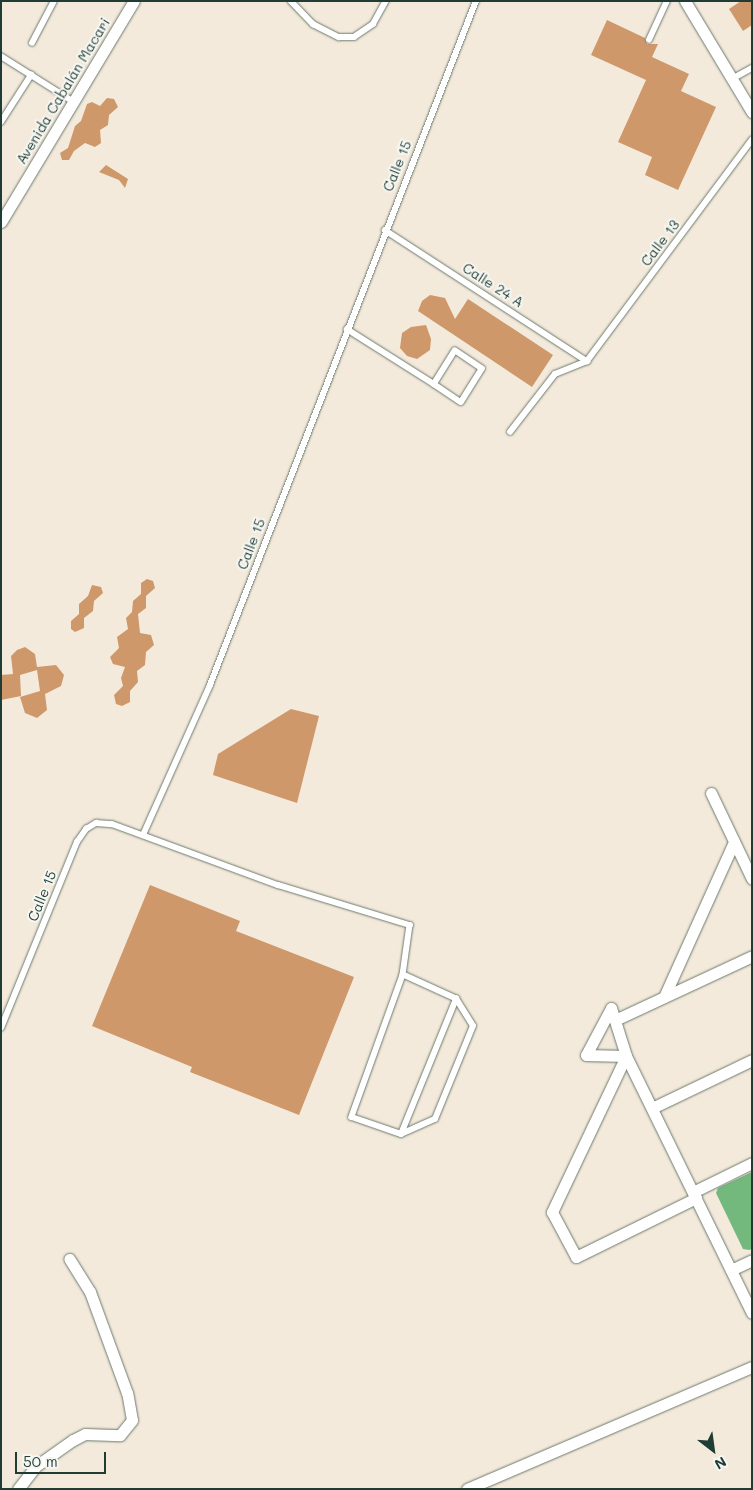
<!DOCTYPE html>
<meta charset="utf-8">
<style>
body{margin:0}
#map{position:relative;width:753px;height:1490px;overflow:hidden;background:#f4eadb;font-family:Mali,sans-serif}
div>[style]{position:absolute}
.forest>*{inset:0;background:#73b97e}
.building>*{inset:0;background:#ce986a}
.roads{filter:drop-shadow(0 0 1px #6a7a6e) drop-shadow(0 0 1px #6a7a6e)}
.service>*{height:5.5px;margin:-2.75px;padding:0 2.75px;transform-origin:2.75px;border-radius:2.75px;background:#fff}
.minor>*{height:11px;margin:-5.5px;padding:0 5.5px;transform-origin:5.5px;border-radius:5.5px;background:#fff}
span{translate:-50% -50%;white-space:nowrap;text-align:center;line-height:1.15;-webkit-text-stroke:4px #f6f6f2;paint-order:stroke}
.street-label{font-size:14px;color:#1f3d34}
.frame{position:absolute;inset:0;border:2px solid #1f3d34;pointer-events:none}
.north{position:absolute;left:688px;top:1425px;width:50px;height:50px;-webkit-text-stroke:4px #f6f6f2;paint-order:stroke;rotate:150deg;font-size:14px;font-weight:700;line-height:20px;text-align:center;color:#1f3d34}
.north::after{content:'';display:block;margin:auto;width:18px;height:22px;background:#1f3d34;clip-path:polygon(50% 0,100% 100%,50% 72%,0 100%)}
.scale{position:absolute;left:15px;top:1452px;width:91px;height:22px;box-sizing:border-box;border:2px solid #1f3d34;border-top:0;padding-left:6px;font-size:15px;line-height:18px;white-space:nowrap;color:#1f3d34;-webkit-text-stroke:4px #f6f6f2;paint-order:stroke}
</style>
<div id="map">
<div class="forest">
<div style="clip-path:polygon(752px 1172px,752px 1249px,749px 1250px,743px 1249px,716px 1193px,718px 1188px)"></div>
</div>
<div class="building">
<div style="clip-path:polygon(741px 1px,752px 1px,752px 25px,743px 31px,729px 9px)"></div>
<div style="clip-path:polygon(607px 20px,645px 38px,647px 44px,658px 44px,652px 57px,689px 74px,681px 91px,716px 107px,678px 190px,645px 175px,652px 157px,618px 142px,646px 80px,591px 55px)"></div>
<div style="clip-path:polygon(107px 98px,114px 99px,118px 107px,109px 115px,108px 125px,100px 130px,101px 143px,95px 147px,85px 143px,74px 151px,69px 160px,62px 160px,60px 153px,68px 148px,75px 126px,81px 121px,87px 104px,92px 102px,100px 106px)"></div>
<div style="clip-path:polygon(106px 165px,128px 179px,125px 188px,119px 180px,99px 172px)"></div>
<div style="clip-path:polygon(430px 295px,445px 298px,455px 319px,468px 299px,553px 355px,532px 387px,418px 311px,422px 301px)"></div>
<div style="clip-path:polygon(426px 325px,431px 339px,430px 350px,417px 359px,407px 356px,400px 348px,402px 333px,411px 327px)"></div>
<div style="clip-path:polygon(147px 579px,153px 581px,155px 588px,146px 596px,146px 608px,138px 614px,140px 633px,151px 635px,154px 645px,146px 652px,145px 665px,137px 671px,138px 682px,130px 691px,130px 702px,122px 706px,116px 704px,114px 695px,123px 686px,121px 678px,125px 667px,113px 664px,110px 657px,119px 648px,117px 637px,128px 629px,126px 618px,132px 612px,133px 601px,141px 594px,141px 583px)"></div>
<div style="clip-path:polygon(92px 585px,101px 587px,103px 593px,94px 601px,93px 611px,84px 618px,84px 628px,75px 632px,71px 629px,71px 621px,79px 614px,79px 604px,88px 596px)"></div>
<div style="clip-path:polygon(25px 647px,35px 654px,37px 667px,56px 665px,64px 675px,61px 686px,45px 694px,47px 710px,37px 718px,25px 713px,20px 697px,40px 691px,37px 670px,20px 675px,21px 696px,1px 700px,1px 675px,13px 674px,11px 656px,17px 650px)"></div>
<div style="clip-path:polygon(291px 709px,319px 716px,297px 803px,213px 775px,218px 754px)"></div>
<div style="clip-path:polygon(150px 885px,240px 921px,236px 931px,354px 977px,299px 1115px,190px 1072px,192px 1067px,92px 1026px)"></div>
</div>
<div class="roads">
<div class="service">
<div style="left:291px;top:1px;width:32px;rotate:46deg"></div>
<div style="left:313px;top:24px;width:29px;rotate:27deg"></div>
<div style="left:339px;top:37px;width:15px"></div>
<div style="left:354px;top:37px;width:23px;rotate:-34deg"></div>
<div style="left:373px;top:24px;width:26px;rotate:-61deg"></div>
<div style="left:649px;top:40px;width:43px;rotate:-65.2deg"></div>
<div style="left:32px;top:43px;width:47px;rotate:-62.4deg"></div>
<div style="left:1px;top:56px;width:86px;rotate:32.2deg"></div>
<div style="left:732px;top:79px;width:23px;rotate:-29deg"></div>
<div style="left:1px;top:122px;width:56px;rotate:-57.4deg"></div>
<div style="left:385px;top:230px;width:241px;rotate:33deg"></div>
<div style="left:347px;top:329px;width:103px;rotate:32.3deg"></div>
<div style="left:434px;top:384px;width:32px;rotate:34deg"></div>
<div style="left:461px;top:402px;width:39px;rotate:-58deg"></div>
<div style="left:482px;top:369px;width:32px;rotate:-146deg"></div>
<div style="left:455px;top:351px;width:39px;rotate:122deg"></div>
<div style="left:587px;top:361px;width:276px;rotate:-53.3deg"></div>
<div style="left:510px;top:432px;width:73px;rotate:-52.2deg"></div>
<div style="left:555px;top:374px;width:35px;rotate:-22deg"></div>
<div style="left:143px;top:835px;width:164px;rotate:-65.9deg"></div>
<div style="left:210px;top:685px;width:734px;rotate:-68.75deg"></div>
<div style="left:1px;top:1028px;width:201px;rotate:-67.8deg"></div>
<div style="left:77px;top:842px;width:16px;rotate:-55deg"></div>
<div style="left:86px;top:829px;width:12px;rotate:-31deg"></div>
<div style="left:96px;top:823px;width:16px;rotate:4deg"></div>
<div style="left:112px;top:824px;width:177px;rotate:20.2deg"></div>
<div style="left:278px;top:885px;width:138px;rotate:16.9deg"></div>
<div style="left:410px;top:925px;width:50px;rotate:98deg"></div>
<div style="left:403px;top:975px;width:151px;rotate:109.8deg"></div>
<div style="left:352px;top:1117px;width:52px;rotate:19.1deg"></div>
<div style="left:401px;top:1134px;width:37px;rotate:-24deg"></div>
<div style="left:435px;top:1119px;width:100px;rotate:-67.8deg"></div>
<div style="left:473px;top:1026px;width:32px;rotate:-122deg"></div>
<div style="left:456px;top:999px;width:58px;rotate:-155.6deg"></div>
<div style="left:401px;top:1134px;width:146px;rotate:-67.8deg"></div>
</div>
<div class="minor">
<div style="left:685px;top:1px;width:130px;rotate:58.9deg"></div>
<div style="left:1px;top:222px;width:258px;rotate:-59deg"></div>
<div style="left:711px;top:793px;width:95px;rotate:64.5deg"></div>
<div style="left:664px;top:997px;width:170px;rotate:-65.7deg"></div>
<div style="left:611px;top:1008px;width:50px;rotate:72.6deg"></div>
<div style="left:626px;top:1056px;width:286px;rotate:63.9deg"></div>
<div style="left:611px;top:1008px;width:53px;rotate:118deg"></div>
<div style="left:586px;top:1055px;width:40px;rotate:1.4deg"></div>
<div style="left:615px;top:1020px;width:151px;rotate:-25deg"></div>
<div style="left:626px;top:1056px;width:173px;rotate:115.4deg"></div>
<div style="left:552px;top:1212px;width:51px;rotate:61.9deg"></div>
<div style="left:576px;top:1257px;width:134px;rotate:-26.2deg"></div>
<div style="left:652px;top:1108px;width:111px;rotate:-25.6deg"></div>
<div style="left:693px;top:1192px;width:66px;rotate:-26.2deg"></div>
<div style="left:731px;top:1270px;width:23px;rotate:-25deg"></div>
<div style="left:18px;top:1489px;width:29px;rotate:-52deg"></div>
<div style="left:36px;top:1466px;width:45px;rotate:-35.1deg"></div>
<div style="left:73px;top:1440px;width:13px;rotate:-27deg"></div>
<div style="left:85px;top:1434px;width:35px;rotate:2deg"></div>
<div style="left:120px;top:1435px;width:19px;rotate:-51deg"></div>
<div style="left:132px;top:1420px;width:27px;rotate:-100deg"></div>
<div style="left:127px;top:1393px;width:108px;rotate:-110.1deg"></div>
<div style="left:90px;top:1292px;width:39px;rotate:-122deg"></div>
<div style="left:467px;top:1489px;width:310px;rotate:-23.2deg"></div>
</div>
</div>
<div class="street-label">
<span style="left:63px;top:91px;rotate:-59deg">Avenida Cabalán Macari</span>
<span style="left:397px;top:166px;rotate:-68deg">Calle 15</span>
<span style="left:660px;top:243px;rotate:-53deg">Calle 13</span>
<span style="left:493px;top:285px;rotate:33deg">Calle 24 A</span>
<span style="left:251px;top:544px;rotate:-69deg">Calle 15</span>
<span style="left:42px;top:896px;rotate:-68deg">Calle 15</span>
</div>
<div class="frame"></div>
<div class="north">N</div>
<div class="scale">50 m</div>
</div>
